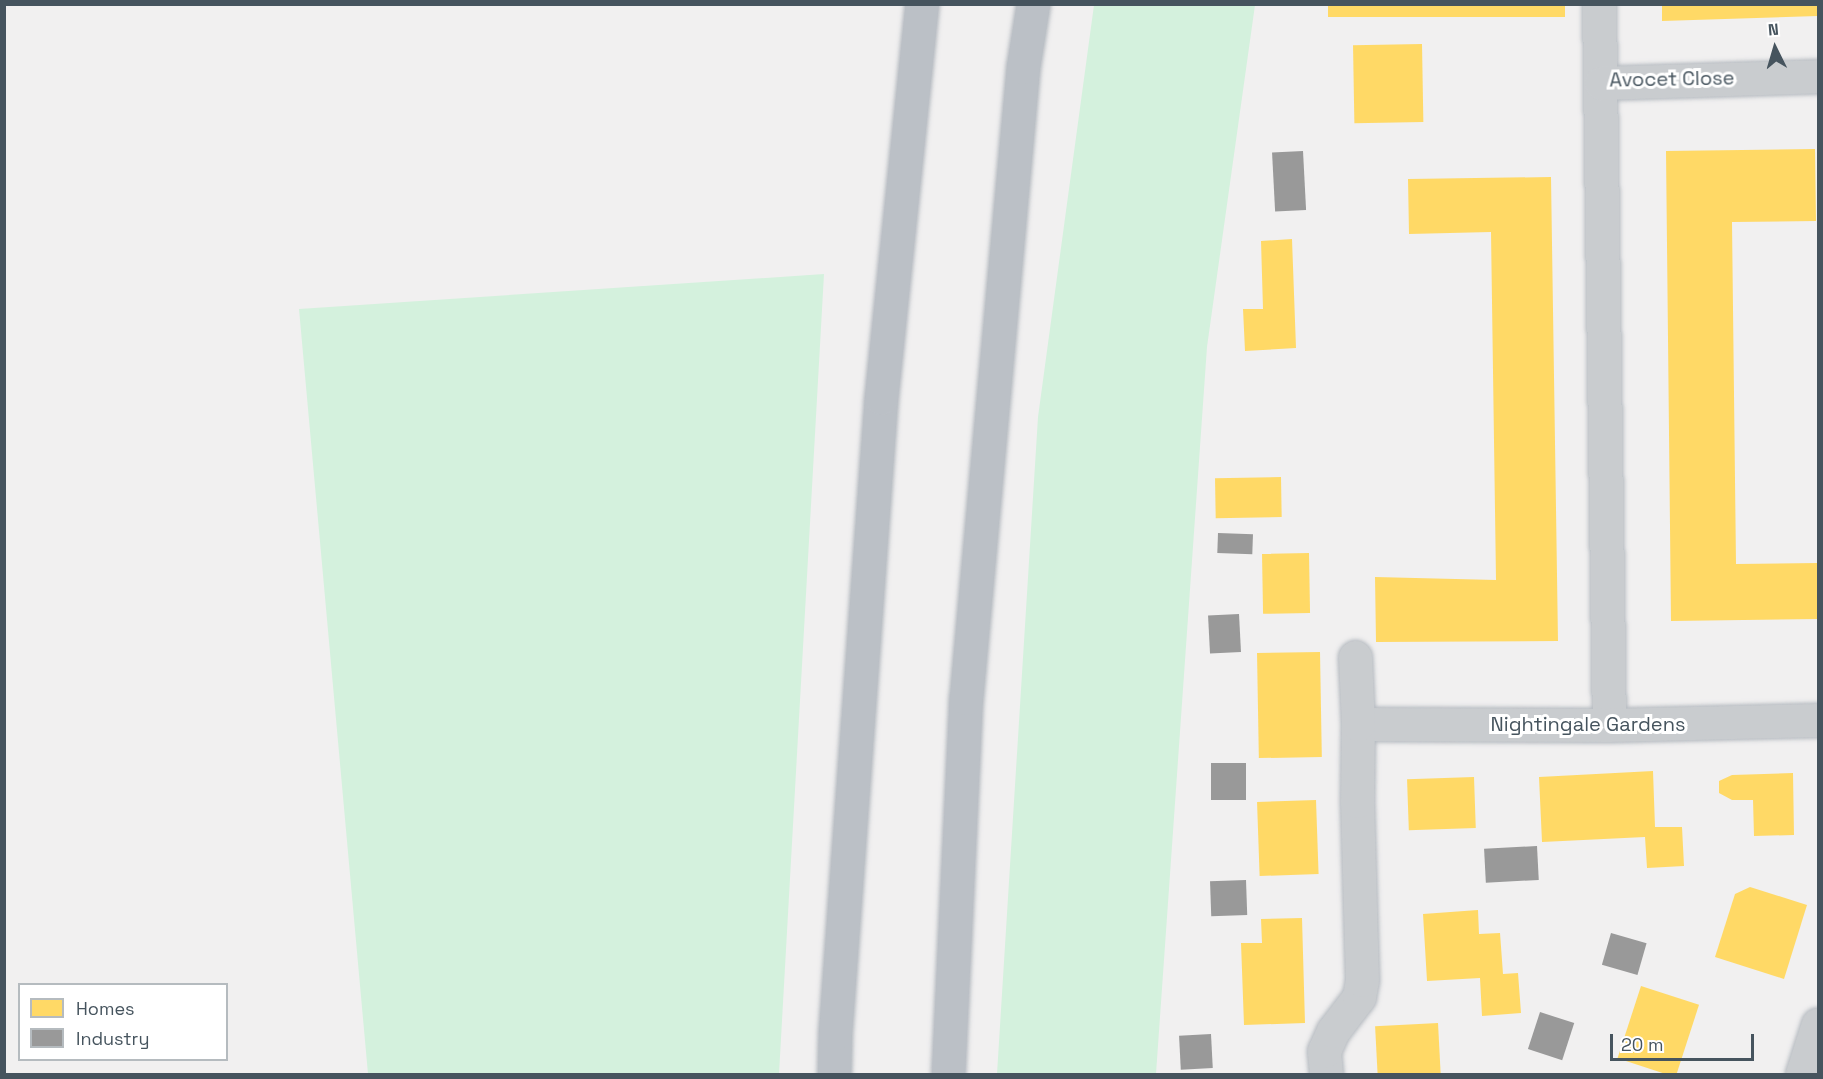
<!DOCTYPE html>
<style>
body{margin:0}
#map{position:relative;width:1823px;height:1079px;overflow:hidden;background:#f1f0f0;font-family:"Space Grotesk",sans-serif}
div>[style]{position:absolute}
.green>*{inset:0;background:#d4f1dd}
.homes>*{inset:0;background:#ffd966;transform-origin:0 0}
.industry>*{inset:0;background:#999;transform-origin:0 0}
.roads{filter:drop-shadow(0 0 2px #b5bac0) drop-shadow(0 0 2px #b5bac0)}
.minor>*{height:33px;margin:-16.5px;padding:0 16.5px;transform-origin:16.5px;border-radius:16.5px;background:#c9cccf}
.highway>*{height:33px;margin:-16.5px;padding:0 16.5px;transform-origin:16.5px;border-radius:16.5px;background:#bbc0c6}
span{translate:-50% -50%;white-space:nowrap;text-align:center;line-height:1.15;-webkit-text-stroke:6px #fff;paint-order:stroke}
.street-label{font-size:20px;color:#46545e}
.frame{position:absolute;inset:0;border:6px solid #46545e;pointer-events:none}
.legend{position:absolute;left:18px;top:983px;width:210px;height:78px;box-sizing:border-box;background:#fff;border:2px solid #b5bbbf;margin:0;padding:8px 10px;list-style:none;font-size:18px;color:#46545e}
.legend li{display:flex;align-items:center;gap:12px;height:30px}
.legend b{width:30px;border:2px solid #b5bbbf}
.north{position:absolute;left:1745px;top:18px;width:60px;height:60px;-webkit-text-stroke:4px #fff;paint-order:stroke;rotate:355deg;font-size:16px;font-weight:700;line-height:24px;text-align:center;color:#46545e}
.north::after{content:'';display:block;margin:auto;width:21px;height:27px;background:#46545e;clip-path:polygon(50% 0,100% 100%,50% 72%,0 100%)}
.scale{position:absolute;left:1610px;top:1034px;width:144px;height:27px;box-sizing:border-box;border:3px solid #46545e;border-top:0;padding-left:8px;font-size:18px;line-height:21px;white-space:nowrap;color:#46545e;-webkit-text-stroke:4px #fff;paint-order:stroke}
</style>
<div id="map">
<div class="green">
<div style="clip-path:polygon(1094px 5px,1255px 5px,1207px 347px,1156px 1074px,997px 1074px,1038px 417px)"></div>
<div style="clip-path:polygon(824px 274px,779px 1074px,368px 1074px,299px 309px)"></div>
</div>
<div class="homes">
<div style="left:1328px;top:4px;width:237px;height:13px"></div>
<div style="clip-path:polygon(1662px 4px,1818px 4px,1818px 16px,1662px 21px)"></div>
<div style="left:1422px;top:44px;width:78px;height:69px;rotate:89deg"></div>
<div style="clip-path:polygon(1815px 149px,1816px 221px,1732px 222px,1736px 564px,1818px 563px,1818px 619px,1671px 621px,1666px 151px)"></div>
<div style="clip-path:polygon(1551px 177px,1558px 641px,1376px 642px,1375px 577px,1496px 580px,1491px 232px,1409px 234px,1408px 179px)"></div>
<div style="clip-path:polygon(1292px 239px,1296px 348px,1245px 351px,1243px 309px,1263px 309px,1261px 241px)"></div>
<div style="left:1281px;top:477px;width:40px;height:66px;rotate:89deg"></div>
<div style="left:1309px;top:553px;width:60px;height:47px;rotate:89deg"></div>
<div style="left:1320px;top:652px;width:105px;height:63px;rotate:89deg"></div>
<div style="clip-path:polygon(1653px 771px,1655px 827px,1682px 827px,1684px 866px,1647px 868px,1645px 837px,1542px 842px,1539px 777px)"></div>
<div style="clip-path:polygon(1793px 773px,1794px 835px,1754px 836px,1753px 800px,1732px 800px,1719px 793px,1719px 781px,1732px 775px)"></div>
<div style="left:1474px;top:777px;width:51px;height:67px;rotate:88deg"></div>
<div style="left:1316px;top:800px;width:74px;height:59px;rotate:88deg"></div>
<div style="clip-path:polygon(1750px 887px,1807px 905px,1784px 979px,1715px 957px,1735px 894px)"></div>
<div style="clip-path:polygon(1478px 910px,1479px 934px,1500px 933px,1503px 974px,1518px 973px,1521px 1013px,1482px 1016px,1480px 978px,1427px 981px,1423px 914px)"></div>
<div style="clip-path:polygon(1302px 918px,1305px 1023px,1244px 1025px,1241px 943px,1262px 943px,1261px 919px)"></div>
<div style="left:1641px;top:986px;width:61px;height:76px;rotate:18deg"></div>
<div style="left:1438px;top:1023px;width:50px;height:63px;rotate:87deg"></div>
</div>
<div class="industry">
<div style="left:1303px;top:151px;width:59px;height:31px;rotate:87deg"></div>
<div style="left:1218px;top:533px;width:35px;height:20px;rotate:2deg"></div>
<div style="left:1239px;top:614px;width:38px;height:31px;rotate:87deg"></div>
<div style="left:1211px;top:763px;width:35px;height:37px"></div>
<div style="left:1537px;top:846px;width:34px;height:53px;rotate:87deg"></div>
<div style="left:1246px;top:880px;width:35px;height:36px;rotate:88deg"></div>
<div style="left:1611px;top:933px;width:37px;height:33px;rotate:16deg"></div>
<div style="left:1540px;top:1012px;width:36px;height:39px;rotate:18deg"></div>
<div style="left:1211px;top:1034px;width:34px;height:32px;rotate:87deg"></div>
</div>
<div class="roads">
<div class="minor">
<div style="left:1599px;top:4px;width:721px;rotate:89.21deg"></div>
<div style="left:1601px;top:83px;width:217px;rotate:-1.8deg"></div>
<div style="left:1358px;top:724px;width:251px;rotate:0.2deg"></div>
<div style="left:1609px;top:725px;width:209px;rotate:-1.4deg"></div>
<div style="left:1326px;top:1074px;width:23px;rotate:-95deg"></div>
<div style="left:1324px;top:1051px;width:22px;rotate:-66deg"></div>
<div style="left:1333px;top:1031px;width:43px;rotate:-52.6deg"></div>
<div style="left:1359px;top:997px;width:17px;rotate:-80deg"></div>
<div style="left:1362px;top:980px;width:179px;rotate:-91.6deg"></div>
<div style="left:1357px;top:801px;width:77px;rotate:-89.3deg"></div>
<div style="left:1358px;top:724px;width:67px;rotate:-92.6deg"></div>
<div style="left:1802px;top:1074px;width:52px;rotate:-72.3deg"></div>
</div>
<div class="highway">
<div style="left:834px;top:1074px;width:41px;rotate:-88.6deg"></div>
<div style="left:835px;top:1033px;width:637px;rotate:-85.86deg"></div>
<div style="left:881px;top:398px;width:396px;rotate:-84.1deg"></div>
<div style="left:948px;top:1074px;width:376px;rotate:-87.3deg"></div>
<div style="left:966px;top:698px;width:634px;rotate:-84.84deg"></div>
<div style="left:1023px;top:67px;width:64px;rotate:-81deg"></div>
</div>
</div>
<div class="street-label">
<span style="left:1672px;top:79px;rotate:-1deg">Avocet Close</span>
<span style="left:1588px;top:724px">Nightingale Gardens</span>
</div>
<div class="frame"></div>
<ul class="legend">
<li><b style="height:16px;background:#ffd966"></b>Homes</li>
<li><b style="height:16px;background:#999"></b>Industry</li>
</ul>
<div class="north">N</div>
<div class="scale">20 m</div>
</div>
